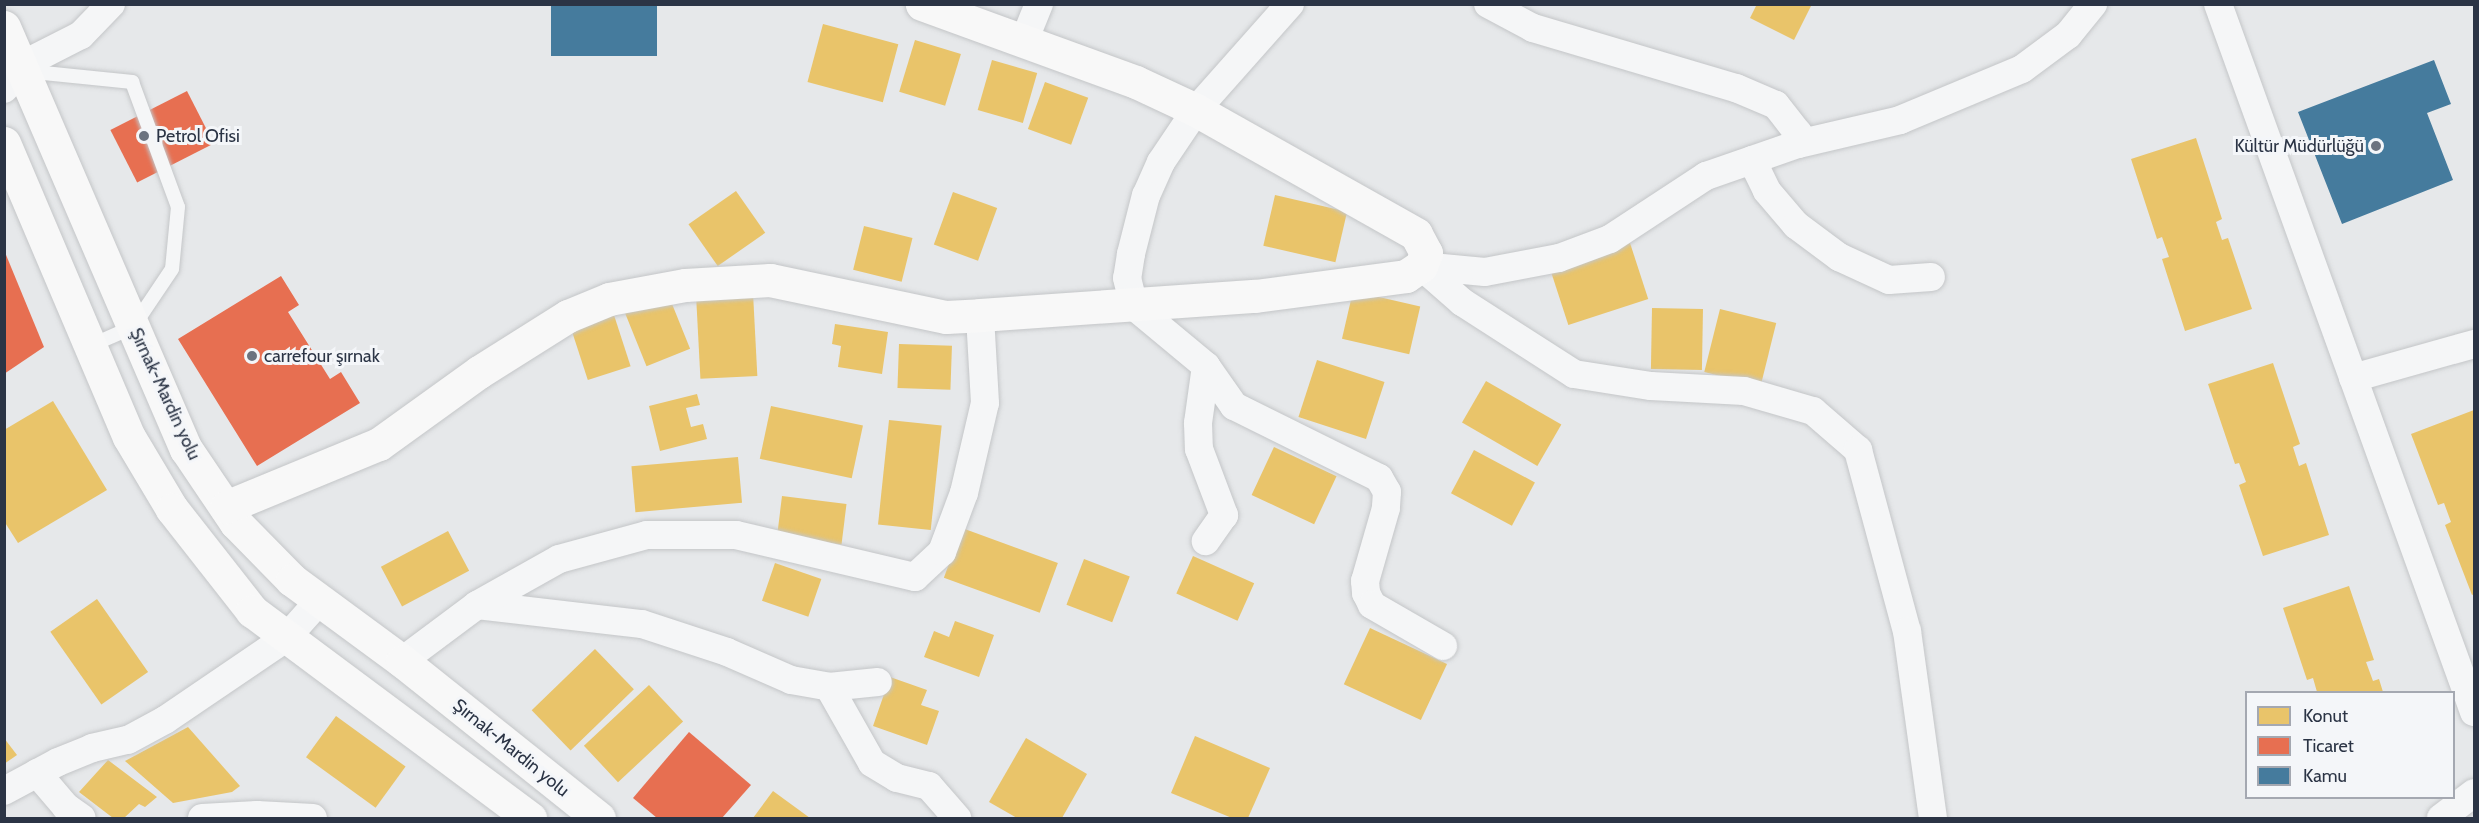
<!DOCTYPE html>
<meta charset="utf-8">
<style>
body{margin:0}
#map{position:relative;width:2479px;height:823px;overflow:hidden;background:#e6e8ea;font-family:Cabin,sans-serif}
div>[style]{position:absolute}
.homes>*{inset:0;background:#e9c46a;transform-origin:0 0}
.shops>*{inset:0;background:#e76f51;transform-origin:0 0}
.public>*{inset:0;background:#457b9d;transform-origin:0 0}
.roads{filter:drop-shadow(0 0 2px #c4c6c8) drop-shadow(0 0 2px #c4c6c8)}
.lane>*{height:14px;margin:-7px;padding:0 7px;transform-origin:7px;border-radius:7px;background:#f5f6f7}
.street>*{height:28px;margin:-14px;padding:0 14px;transform-origin:14px;border-radius:14px;background:#f5f6f7}
.secondary>*{height:33px;margin:-16.5px;padding:0 16.5px;transform-origin:16.5px;border-radius:16.5px;background:#f8f8f8}
.dots>*{width:16px;height:16px;translate:-50% -50%;box-sizing:border-box;border:3px solid #f4f6f9;border-radius:50%}
span{translate:-50% -50%;white-space:nowrap;text-align:center;line-height:1.15;-webkit-text-stroke:6px #f4f6f9;paint-order:stroke}
.poi-label{font-size:18px;color:#2b3445}
.left{translate:0 -50%;text-align:left}
.right{translate:-100% -50%;text-align:right}
.street-label{font-size:18px;color:#2b3445}
.frame{position:absolute;inset:0;border:6px solid #2b3445;pointer-events:none}
.legend{position:absolute;left:2245px;top:691px;width:210px;height:108px;box-sizing:border-box;background:#f4f6f9;border:2px solid #a4a8b1;margin:0;padding:8px 10px;list-style:none;font-size:18px;color:#2b3445}
.legend li{display:flex;align-items:center;gap:12px;height:30px}
.legend b{width:30px;border:2px solid #a4a8b1}
</style>
<div id="map">
<div class="homes">
<div style="clip-path:polygon(1757px 4px,1812px 4px,1794px 40px,1750px 18px)"></div>
<div style="left:823px;top:24px;width:78px;height:60px;rotate:15deg"></div>
<div style="left:915px;top:40px;width:48px;height:54px;rotate:17deg"></div>
<div style="left:992px;top:60px;width:47px;height:52px;rotate:16deg"></div>
<div style="left:1045px;top:82px;width:46px;height:50px;rotate:20deg"></div>
<div style="clip-path:polygon(2196px 138px,2222px 219px,2216px 222px,2222px 240px,2228px 238px,2252px 309px,2185px 331px,2162px 259px,2169px 257px,2162px 237px,2157px 239px,2131px 159px)"></div>
<div style="left:736px;top:191px;width:51px;height:58px;rotate:55deg"></div>
<div style="left:953px;top:192px;width:47px;height:56px;rotate:20deg"></div>
<div style="left:1275px;top:195px;width:74px;height:52px;rotate:13deg"></div>
<div style="left:864px;top:226px;width:50px;height:45px;rotate:14deg"></div>
<div style="left:1630px;top:243px;width:59px;height:84px;rotate:72deg"></div>
<div style="left:1353px;top:291px;width:69px;height:49px;rotate:13deg"></div>
<div style="left:753px;top:293px;width:83px;height:57px;rotate:87deg"></div>
<div style="left:668px;top:294px;width:59px;height:47px;rotate:68deg"></div>
<div style="left:1652px;top:308px;width:51px;height:61px;rotate:1deg"></div>
<div style="left:1720px;top:309px;width:58px;height:65px;rotate:14deg"></div>
<div style="left:613px;top:312px;width:57px;height:45px;rotate:72deg"></div>
<div style="clip-path:polygon(835px 324px,888px 332px,882px 374px,838px 367px,841px 346px,832px 344px)"></div>
<div style="left:899px;top:344px;width:53px;height:44px;rotate:2deg"></div>
<div style="left:1317px;top:360px;width:71px;height:60px;rotate:18deg"></div>
<div style="clip-path:polygon(2273px 363px,2300px 444px,2293px 447px,2299px 466px,2306px 463px,2329px 535px,2263px 556px,2239px 485px,2246px 482px,2239px 463px,2235px 464px,2208px 384px)"></div>
<div style="left:1486px;top:381px;width:87px;height:48px;rotate:30deg"></div>
<div style="clip-path:polygon(697px 394px,700px 405px,686px 408px,691px 427px,703px 424px,707px 439px,660px 451px,649px 406px)"></div>
<div style="clip-path:polygon(53px 401px,107px 490px,18px 543px,4px 521px,4px 430px)"></div>
<div style="left:771px;top:406px;width:94px;height:54px;rotate:12deg"></div>
<div style="clip-path:polygon(2474px 410px,2474px 594px,2472px 595px,2445px 525px,2451px 522px,2444px 503px,2438px 505px,2411px 434px)"></div>
<div style="left:889px;top:420px;width:53px;height:105px;rotate:6deg"></div>
<div style="left:1274px;top:447px;width:69px;height:53px;rotate:25deg"></div>
<div style="left:1474px;top:450px;width:69px;height:49px;rotate:28deg"></div>
<div style="left:738px;top:457px;width:46px;height:107px;rotate:85deg"></div>
<div style="left:782px;top:496px;width:65px;height:41px;rotate:7deg"></div>
<div style="left:962px;top:528px;width:102px;height:53px;rotate:20deg"></div>
<div style="left:448px;top:531px;width:45px;height:76px;rotate:62deg"></div>
<div style="left:1193px;top:556px;width:67px;height:41px;rotate:24deg"></div>
<div style="left:1084px;top:559px;width:49px;height:49px;rotate:21deg"></div>
<div style="left:775px;top:563px;width:49px;height:40px;rotate:19deg"></div>
<div style="clip-path:polygon(2349px 586px,2374px 660px,2366px 662px,2373px 681px,2379px 679px,2383px 692px,2317px 692px,2313px 678px,2307px 680px,2283px 608px)"></div>
<div style="left:97px;top:599px;width:89px;height:57px;rotate:55deg"></div>
<div style="clip-path:polygon(955px 621px,994px 635px,979px 677px,924px 657px,934px 631px,949px 637px)"></div>
<div style="left:1370px;top:628px;width:85px;height:62px;rotate:25deg"></div>
<div style="left:595px;top:649px;width:56px;height:88px;rotate:46deg"></div>
<div style="clip-path:polygon(890px 677px,927px 690px,921px 705px,939px 711px,927px 745px,873px 726px)"></div>
<div style="left:649px;top:685px;width:50px;height:89px;rotate:47deg"></div>
<div style="left:336px;top:716px;width:86px;height:51px;rotate:36deg"></div>
<div style="clip-path:polygon(188px 727px,240px 786px,232px 792px,173px 803px,125px 761px)"></div>
<div style="clip-path:polygon(1195px 736px,1270px 768px,1248px 818px,1232px 818px,1171px 793px)"></div>
<div style="clip-path:polygon(4px 738px,17px 755px,4px 764px)"></div>
<div style="clip-path:polygon(1026px 738px,1087px 774px,1062px 818px,1017px 818px,989px 802px)"></div>
<div style="clip-path:polygon(108px 760px,157px 797px,145px 807px,139px 804px,124px 818px,113px 818px,79px 792px)"></div>
<div style="clip-path:polygon(773px 791px,810px 818px,753px 818px)"></div>
</div>
<div class="shops">
<div style="left:187px;top:91px;width:59px;height:86px;rotate:63deg"></div>
<div style="clip-path:polygon(4px 250px,44px 347px,4px 374px)"></div>
<div style="clip-path:polygon(281px 276px,299px 305px,288px 312px,330px 379px,341px 372px,360px 403px,257px 466px,178px 339px)"></div>
<div style="clip-path:polygon(689px 732px,751px 785px,722px 818px,657px 818px,633px 798px)"></div>
</div>
<div class="public">
<div style="left:551px;top:4px;width:106px;height:52px"></div>
<div style="clip-path:polygon(2434px 60px,2451px 104px,2427px 113px,2453px 180px,2342px 224px,2298px 112px)"></div>
</div>
<div class="roads">
<div class="lane">
<div style="left:24px;top:71px;width:109px;rotate:5.8deg"></div>
<div style="left:132px;top:82px;width:133px;rotate:69.8deg"></div>
<div style="left:178px;top:207px;width:62px;rotate:95.5deg"></div>
<div style="left:172px;top:269px;width:70px;rotate:123.9deg"></div>
<div style="left:133px;top:327px;width:47px;rotate:156.2deg"></div>
</div>
<div class="street">
<div style="left:1290px;top:4px;width:142px;rotate:131.6deg"></div>
<div style="left:1196px;top:110px;width:63px;rotate:123.9deg"></div>
<div style="left:1161px;top:162px;width:36px;rotate:114deg"></div>
<div style="left:1146px;top:195px;width:61px;rotate:104.3deg"></div>
<div style="left:1131px;top:254px;width:24px;rotate:99deg"></div>
<div style="left:1127px;top:278px;width:21px;rotate:76deg"></div>
<div style="left:1132px;top:298px;width:9px;rotate:72deg"></div>
<div style="left:1135px;top:307px;width:92px;rotate:39.7deg"></div>
<div style="left:1206px;top:366px;width:49px;rotate:55deg"></div>
<div style="left:1234px;top:406px;width:162px;rotate:26.4deg"></div>
<div style="left:1379px;top:478px;width:16px;rotate:60deg"></div>
<div style="left:1387px;top:492px;width:16px;rotate:94deg"></div>
<div style="left:1386px;top:508px;width:76px;rotate:106deg"></div>
<div style="left:1365px;top:581px;width:12px;rotate:85deg"></div>
<div style="left:1366px;top:593px;width:13px;rotate:63deg"></div>
<div style="left:1372px;top:605px;width:82px;rotate:30deg"></div>
<div style="left:1488px;top:4px;width:51px;rotate:28.1deg"></div>
<div style="left:1533px;top:28px;width:212px;rotate:16.5deg"></div>
<div style="left:1736px;top:88px;width:43px;rotate:23deg"></div>
<div style="left:1776px;top:105px;width:36px;rotate:52deg"></div>
<div style="left:1798px;top:133px;width:11px;rotate:90deg"></div>
<div style="left:2218px;top:4px;width:753px;rotate:70.12deg"></div>
<div style="left:1024px;top:41px;width:40px;rotate:-68deg"></div>
<div style="left:4px;top:89px;width:38px;rotate:-47deg"></div>
<div style="left:30px;top:61px;width:57px;rotate:-27deg"></div>
<div style="left:81px;top:35px;width:43px;rotate:-45.9deg"></div>
<div style="left:1752px;top:160px;width:34px;rotate:64deg"></div>
<div style="left:1767px;top:191px;width:45px;rotate:49.5deg"></div>
<div style="left:1796px;top:225px;width:54px;rotate:36.7deg"></div>
<div style="left:1839px;top:257px;width:55px;rotate:24.7deg"></div>
<div style="left:1889px;top:280px;width:42px;rotate:-4.1deg"></div>
<div style="left:1421px;top:266px;width:55px;rotate:41.3deg"></div>
<div style="left:1462px;top:302px;width:133px;rotate:32.7deg"></div>
<div style="left:1574px;top:374px;width:78px;rotate:8.9deg"></div>
<div style="left:1651px;top:386px;width:93px;rotate:3.1deg"></div>
<div style="left:1744px;top:391px;width:72px;rotate:16.2deg"></div>
<div style="left:1813px;top:411px;width:60px;rotate:40.9deg"></div>
<div style="left:1858px;top:450px;width:188px;rotate:74.9deg"></div>
<div style="left:1907px;top:631px;width:189px;rotate:82.1deg"></div>
<div style="left:1421px;top:266px;width:64px;rotate:5.4deg"></div>
<div style="left:1485px;top:272px;width:75px;rotate:-10.7deg"></div>
<div style="left:1559px;top:258px;width:54px;rotate:-20.4deg"></div>
<div style="left:1610px;top:239px;width:115px;rotate:-33.3deg"></div>
<div style="left:1706px;top:176px;width:97px;rotate:-19.2deg"></div>
<div style="left:1798px;top:144px;width:105px;rotate:-13.2deg"></div>
<div style="left:1900px;top:120px;width:132px;rotate:-22.7deg"></div>
<div style="left:2022px;top:69px;width:57px;rotate:-36.5deg"></div>
<div style="left:2068px;top:35px;width:40px;rotate:-51deg"></div>
<div style="left:1206px;top:366px;width:58px;rotate:98deg"></div>
<div style="left:1198px;top:423px;width:26px;rotate:88deg"></div>
<div style="left:1199px;top:449px;width:71px;rotate:69.3deg"></div>
<div style="left:1224px;top:515px;width:32px;rotate:125deg"></div>
<div style="left:2353px;top:378px;width:126px;rotate:-15.7deg"></div>
<div style="left:477px;top:605px;width:166px;rotate:6.6deg"></div>
<div style="left:642px;top:624px;width:89px;rotate:18.2deg"></div>
<div style="left:727px;top:652px;width:70px;rotate:23.6deg"></div>
<div style="left:791px;top:680px;width:39px;rotate:10deg"></div>
<div style="left:829px;top:687px;width:49px;rotate:-5.8deg"></div>
<div style="left:402px;top:661px;width:94px;rotate:-36.7deg"></div>
<div style="left:477px;top:605px;width:94px;rotate:-29.3deg"></div>
<div style="left:559px;top:559px;width:91px;rotate:-15.3deg"></div>
<div style="left:647px;top:535px;width:89px"></div>
<div style="left:736px;top:535px;width:184px;rotate:13.2deg"></div>
<div style="left:915px;top:577px;width:37px;rotate:-43deg"></div>
<div style="left:942px;top:552px;width:63px;rotate:-69.6deg"></div>
<div style="left:964px;top:493px;width:92px;rotate:-76.9deg"></div>
<div style="left:985px;top:403px;width:88px;rotate:-93.3deg"></div>
<div style="left:829px;top:687px;width:87px;rotate:60.5deg"></div>
<div style="left:872px;top:763px;width:29px;rotate:31deg"></div>
<div style="left:897px;top:778px;width:33px;rotate:14deg"></div>
<div style="left:929px;top:786px;width:43px;rotate:48.8deg"></div>
<div style="left:37px;top:773px;width:45px;rotate:49.5deg"></div>
<div style="left:66px;top:807px;width:19px;rotate:35deg"></div>
<div style="left:4px;top:791px;width:61px;rotate:-28.2deg"></div>
<div style="left:58px;top:762px;width:37px;rotate:-22deg"></div>
<div style="left:92px;top:748px;width:37px;rotate:-13deg"></div>
<div style="left:128px;top:740px;width:42px;rotate:-28.4deg"></div>
<div style="left:165px;top:720px;width:148px;rotate:-34.2deg"></div>
<div style="left:287px;top:637px;width:50px;rotate:-48.3deg"></div>
<div style="left:202px;top:818px;width:55px;rotate:-3.1deg"></div>
<div style="left:257px;top:815px;width:56px;rotate:3.1deg"></div>
<div style="left:2441px;top:818px;width:41px;rotate:-37.1deg"></div>
</div>
<div class="secondary">
<div style="left:4px;top:27px;width:460px;rotate:66.7deg"></div>
<div style="left:186px;top:449px;width:89px;rotate:56deg"></div>
<div style="left:236px;top:523px;width:80px;rotate:45.5deg"></div>
<div style="left:292px;top:580px;width:137px;rotate:36.4deg"></div>
<div style="left:402px;top:661px;width:252px;rotate:38.6deg"></div>
<div style="left:4px;top:143px;width:319px;rotate:67deg"></div>
<div style="left:129px;top:437px;width:84px;rotate:59.2deg"></div>
<div style="left:172px;top:509px;width:130px;rotate:51.9deg"></div>
<div style="left:252px;top:611px;width:347px;rotate:36.7deg"></div>
<div style="left:226px;top:507px;width:165px;rotate:-22.4deg"></div>
<div style="left:379px;top:444px;width:123px;rotate:-35.8deg"></div>
<div style="left:479px;top:372px;width:105px;rotate:-32.2deg"></div>
<div style="left:568px;top:316px;width:44px;rotate:-22.5deg"></div>
<div style="left:609px;top:299px;width:77px;rotate:-10.4deg"></div>
<div style="left:685px;top:285px;width:85px;rotate:-3.4deg"></div>
<div style="left:770px;top:280px;width:180px;rotate:11.9deg"></div>
<div style="left:946px;top:317px;width:34px;rotate:-3deg"></div>
<div style="left:980px;top:315px;width:276px;rotate:-4deg"></div>
<div style="left:1255px;top:296px;width:152px;rotate:-7.5deg"></div>
<div style="left:1406px;top:276px;width:18px;rotate:-34deg"></div>
<div style="left:1421px;top:266px;width:14px;rotate:-69deg"></div>
<div style="left:1426px;top:253px;width:21px;rotate:-118deg"></div>
<div style="left:1416px;top:234px;width:253px;rotate:-150.6deg"></div>
<div style="left:1196px;top:110px;width:66px;rotate:-155deg"></div>
<div style="left:1136px;top:82px;width:228px;rotate:-160deg"></div>
</div>
</div>
<div class="dots">
<div style="left:144px;top:136px;background:#6c737f"></div>
<div style="left:2376px;top:146px;background:#6c737f"></div>
<div style="left:252px;top:356px;background:#6c737f"></div>
</div>
<div class="poi-label">
<span class="left" style="left:156px;top:136px">Petrol Ofisi</span>
<span class="right" style="left:2364px;top:146px">Kültür Müdürlüğü</span>
<span class="left" style="left:264px;top:356px">carrefour şırnak</span>
</div>
<div class="street-label">
<span style="left:165px;top:394px;rotate:65deg">Şırnak-Mardin yolu</span>
<span style="left:511px;top:748px;rotate:39deg">Şırnak-Mardin yolu</span>
</div>
<div class="frame"></div>
<ul class="legend">
<li><b style="height:16px;background:#e9c46a"></b>Konut</li>
<li><b style="height:16px;background:#e76f51"></b>Ticaret</li>
<li><b style="height:16px;background:#457b9d"></b>Kamu</li>
</ul>
</div>
